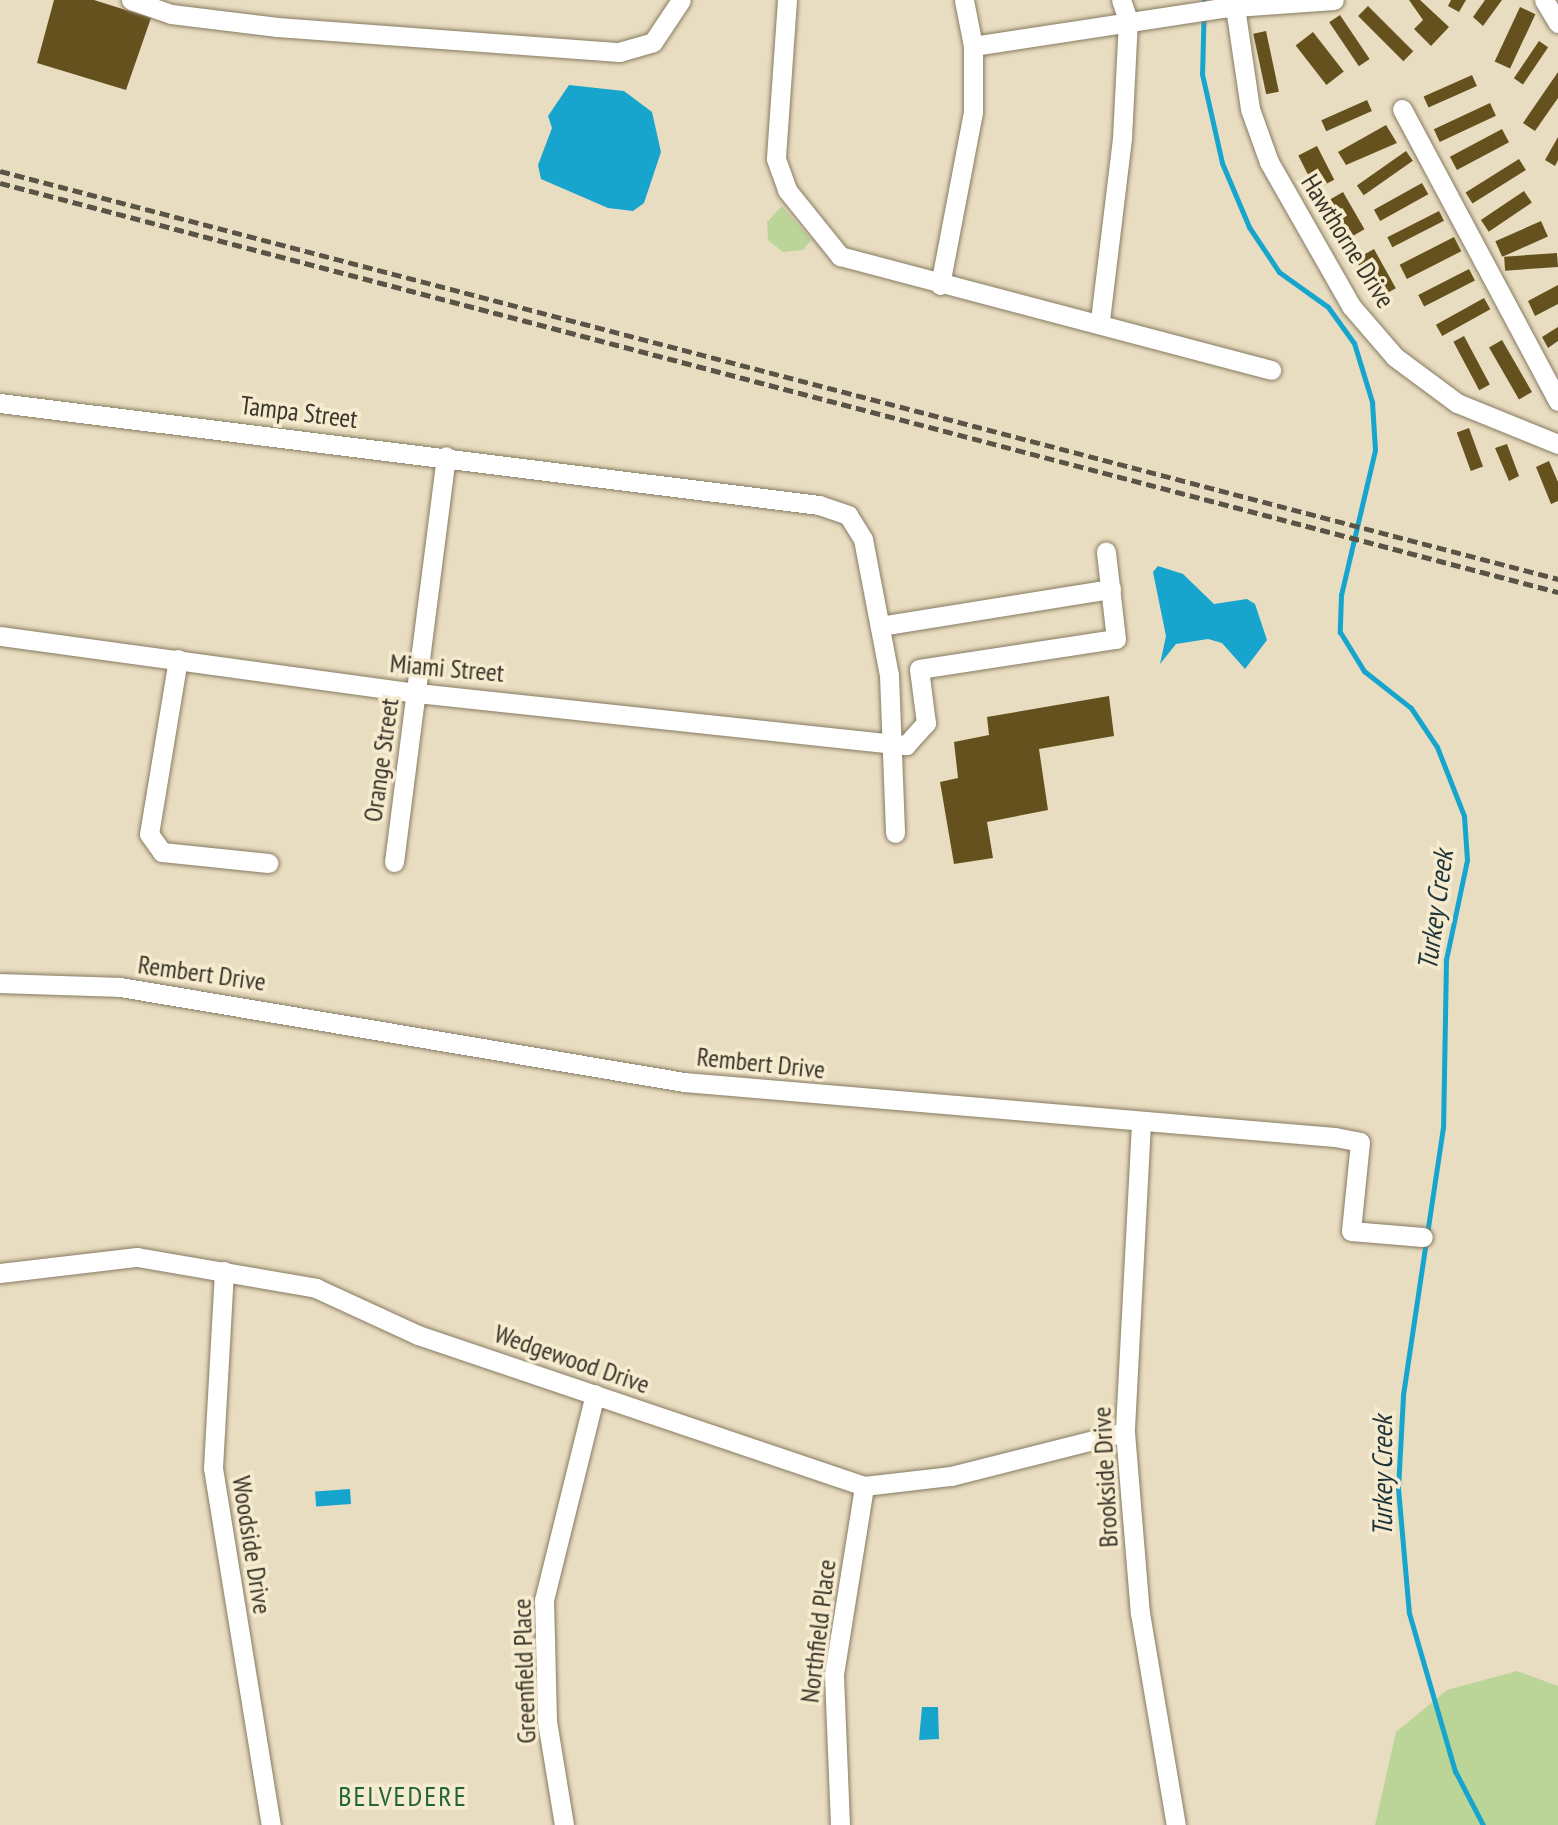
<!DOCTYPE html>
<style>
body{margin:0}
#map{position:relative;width:1558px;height:1825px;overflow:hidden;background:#e9ddc1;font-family:"PT Sans Narrow",sans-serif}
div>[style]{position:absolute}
.green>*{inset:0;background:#bbd599}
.water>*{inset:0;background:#17a5cd;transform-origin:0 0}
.stream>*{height:5px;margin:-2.5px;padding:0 2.5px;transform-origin:2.5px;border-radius:2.5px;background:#17a5cd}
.building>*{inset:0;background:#64511e;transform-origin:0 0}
.roads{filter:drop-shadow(0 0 2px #867b61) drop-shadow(0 0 2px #867b61)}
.minor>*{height:19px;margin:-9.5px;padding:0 9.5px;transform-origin:9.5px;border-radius:9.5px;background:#fff}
.rail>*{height:5px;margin-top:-2.5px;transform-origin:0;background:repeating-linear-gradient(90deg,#5a5446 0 10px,transparent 0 15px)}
span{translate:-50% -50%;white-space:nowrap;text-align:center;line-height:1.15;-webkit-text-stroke:7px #f6ebce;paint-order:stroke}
.street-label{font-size:26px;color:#39352a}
.water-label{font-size:28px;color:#1e343b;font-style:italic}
.neighbourhood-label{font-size:28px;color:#21663a;letter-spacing:2px}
</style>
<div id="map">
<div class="green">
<div style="clip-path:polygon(782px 206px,811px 240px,803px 250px,783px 252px,768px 240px,767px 222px)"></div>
<div style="clip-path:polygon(1517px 1671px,1558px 1686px,1558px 1825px,1375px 1825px,1396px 1732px,1447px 1690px)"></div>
</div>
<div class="water">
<div style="clip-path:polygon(569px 85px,624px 91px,652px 112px,661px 152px,644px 203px,633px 211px,608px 208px,541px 179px,538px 165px,552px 128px,548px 116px)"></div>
<div style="clip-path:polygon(1158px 566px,1183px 574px,1214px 604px,1247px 599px,1255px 604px,1267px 640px,1245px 669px,1222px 643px,1208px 639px,1176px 644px,1160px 664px,1166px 636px,1153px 572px)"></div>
<div style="left:350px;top:1489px;width:15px;height:35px;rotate:86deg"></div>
<div style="clip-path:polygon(922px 1707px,938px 1707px,939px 1739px,919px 1740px)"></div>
</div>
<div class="stream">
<div style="left:1204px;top:0;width:74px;rotate:91.5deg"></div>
<div style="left:1202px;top:74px;width:91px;rotate:77.3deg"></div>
<div style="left:1222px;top:163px;width:69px;rotate:67.1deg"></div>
<div style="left:1249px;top:227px;width:54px;rotate:56.3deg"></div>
<div style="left:1279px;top:272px;width:60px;rotate:35.5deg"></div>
<div style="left:1328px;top:307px;width:44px;rotate:54.2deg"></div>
<div style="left:1354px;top:343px;width:62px;rotate:73deg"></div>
<div style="left:1372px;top:402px;width:48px;rotate:86.4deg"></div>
<div style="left:1375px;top:450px;width:149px;rotate:103.2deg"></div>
<div style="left:1341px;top:595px;width:37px;rotate:92deg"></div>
<div style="left:1340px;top:632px;width:46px;rotate:58.4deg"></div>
<div style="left:1364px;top:671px;width:60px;rotate:38.2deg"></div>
<div style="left:1411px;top:708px;width:47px;rotate:56.3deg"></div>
<div style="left:1437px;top:747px;width:74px;rotate:68.6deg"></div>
<div style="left:1464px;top:816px;width:44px;rotate:86.1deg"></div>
<div style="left:1467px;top:860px;width:102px;rotate:101.9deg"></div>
<div style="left:1446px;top:960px;width:167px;rotate:91deg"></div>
<div style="left:1443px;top:1127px;width:272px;rotate:98.5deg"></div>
<div style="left:1403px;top:1396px;width:92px;rotate:93.1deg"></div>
<div style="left:1398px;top:1488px;width:125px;rotate:85deg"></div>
<div style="left:1409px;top:1613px;width:165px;rotate:73.8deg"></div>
<div style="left:1455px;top:1771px;width:61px;rotate:62.6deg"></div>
</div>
<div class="building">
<div style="clip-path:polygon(54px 0,94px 0,151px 18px,126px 90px,37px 63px)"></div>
<div style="clip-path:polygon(1409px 0,1420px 0,1449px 27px,1431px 46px,1414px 29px,1423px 20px)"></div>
<div style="clip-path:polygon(1451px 0,1466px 0,1459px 12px,1448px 6px)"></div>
<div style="clip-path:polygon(1485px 0,1502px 0,1483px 26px,1473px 17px)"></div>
<div style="left:1368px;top:6px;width:64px;height:14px;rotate:45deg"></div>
<div style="left:1520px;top:7px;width:17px;height:60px;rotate:25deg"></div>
<div style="left:1340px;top:15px;width:53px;height:13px;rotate:56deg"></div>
<div style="left:1266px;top:31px;width:62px;height:13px;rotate:78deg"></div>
<div style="left:1313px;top:32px;width:50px;height:22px;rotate:52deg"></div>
<div style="left:1539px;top:41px;width:11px;height:45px;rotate:34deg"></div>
<div style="clip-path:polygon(1558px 72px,1558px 98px,1535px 131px,1523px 123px)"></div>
<div style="left:1472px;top:75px;width:12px;height:53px;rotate:66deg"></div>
<div style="left:1367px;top:100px;width:12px;height:50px;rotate:66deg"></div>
<div style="left:1490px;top:103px;width:14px;height:62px;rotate:65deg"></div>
<div style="clip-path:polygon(1386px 125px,1397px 143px,1346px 165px,1338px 152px)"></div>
<div style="left:1502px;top:129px;width:15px;height:59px;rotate:62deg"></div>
<div style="clip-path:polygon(1558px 137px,1558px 160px,1555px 166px,1545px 160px)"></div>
<div style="left:1317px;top:146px;width:38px;height:21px;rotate:63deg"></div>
<div style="left:1406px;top:151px;width:12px;height:60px;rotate:55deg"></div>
<div style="left:1519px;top:159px;width:13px;height:63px;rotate:58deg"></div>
<div style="left:1422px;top:183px;width:13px;height:55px;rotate:61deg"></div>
<div style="left:1524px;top:191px;width:14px;height:52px;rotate:56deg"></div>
<div style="left:1343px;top:192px;width:43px;height:26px;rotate:60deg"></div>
<div style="left:1439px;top:211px;width:11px;height:58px;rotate:63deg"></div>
<div style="left:1541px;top:221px;width:17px;height:50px;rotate:66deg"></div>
<div style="left:1454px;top:237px;width:16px;height:61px;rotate:63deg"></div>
<div style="left:1374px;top:249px;width:45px;height:21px;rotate:61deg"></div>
<div style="left:1557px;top:253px;width:14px;height:53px;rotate:86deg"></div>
<div style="left:1469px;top:269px;width:13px;height:57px;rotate:63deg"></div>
<div style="clip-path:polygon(1558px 285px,1558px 304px,1535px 316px,1528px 301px)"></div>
<div style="left:1484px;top:298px;width:13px;height:55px;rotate:61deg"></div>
<div style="clip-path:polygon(1558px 327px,1558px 341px,1548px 348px,1542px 337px)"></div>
<div style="left:1464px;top:336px;width:55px;height:12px;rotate:62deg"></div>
<div style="left:1502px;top:340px;width:60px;height:15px;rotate:60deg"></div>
<div style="left:1469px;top:428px;width:41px;height:13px;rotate:70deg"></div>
<div style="clip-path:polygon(1507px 444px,1519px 476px,1509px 481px,1495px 448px)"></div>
<div style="clip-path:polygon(1549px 461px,1558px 482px,1558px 501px,1551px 504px,1536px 467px)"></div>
<div style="clip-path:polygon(1109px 696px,1114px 736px,1039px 749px,1048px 810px,987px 822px,993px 858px,954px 864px,940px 782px,958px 778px,954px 742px,989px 735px,987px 717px)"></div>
</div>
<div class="roads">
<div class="minor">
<div style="left:131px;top:0;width:42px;rotate:19.3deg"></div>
<div style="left:171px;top:14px;width:107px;rotate:7deg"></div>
<div style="left:277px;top:27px;width:343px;rotate:4.2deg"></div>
<div style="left:619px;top:52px;width:35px;rotate:-16deg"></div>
<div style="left:653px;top:42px;width:50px;rotate:-56.3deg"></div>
<div style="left:787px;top:0;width:159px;rotate:94deg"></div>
<div style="left:776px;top:159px;width:33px;rotate:70deg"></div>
<div style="left:787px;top:190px;width:85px;rotate:51.2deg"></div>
<div style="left:840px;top:256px;width:446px;rotate:14.8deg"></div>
<div style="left:1544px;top:0;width:27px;rotate:59deg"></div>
<div style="left:1235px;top:7px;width:103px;rotate:81.6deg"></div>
<div style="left:1250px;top:109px;width:56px;rotate:70.3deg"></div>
<div style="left:1269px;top:162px;width:166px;rotate:60.3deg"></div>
<div style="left:1351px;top:306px;width:67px;rotate:49.2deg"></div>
<div style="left:1395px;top:357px;width:77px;rotate:36.6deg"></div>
<div style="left:1457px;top:403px;width:109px;rotate:22.1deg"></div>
<div style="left:973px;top:46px;width:251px;rotate:-8.7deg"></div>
<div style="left:1221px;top:8px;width:113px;rotate:-4deg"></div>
<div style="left:1402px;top:109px;width:331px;rotate:61.9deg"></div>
<div style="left:940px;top:285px;width:176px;rotate:-79.2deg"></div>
<div style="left:973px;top:112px;width:66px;rotate:-90deg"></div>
<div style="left:973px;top:46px;width:47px;rotate:-101.1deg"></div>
<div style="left:1100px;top:320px;width:183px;rotate:-83.1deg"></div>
<div style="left:1122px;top:138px;width:118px;rotate:-87.1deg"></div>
<div style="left:1128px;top:20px;width:21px;rotate:-109deg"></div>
<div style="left:0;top:403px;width:825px;rotate:7.1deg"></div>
<div style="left:819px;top:505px;width:31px;rotate:19deg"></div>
<div style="left:848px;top:515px;width:28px;rotate:58deg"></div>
<div style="left:863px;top:539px;width:138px;rotate:79.2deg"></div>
<div style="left:889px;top:675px;width:158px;rotate:87.8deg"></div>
<div style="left:880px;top:626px;width:234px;rotate:-9.1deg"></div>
<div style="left:0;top:636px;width:421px;rotate:7.8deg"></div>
<div style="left:417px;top:693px;width:492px;rotate:6.1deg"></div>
<div style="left:906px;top:745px;width:30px;rotate:-48deg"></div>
<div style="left:926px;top:723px;width:54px;rotate:-97.4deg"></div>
<div style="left:919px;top:669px;width:199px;rotate:-8.7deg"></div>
<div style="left:1116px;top:639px;width:88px;rotate:-96.6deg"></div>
<div style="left:178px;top:659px;width:177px;rotate:99.4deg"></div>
<div style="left:149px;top:834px;width:22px;rotate:54deg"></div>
<div style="left:162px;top:852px;width:107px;rotate:5.9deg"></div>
<div style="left:394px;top:862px;width:409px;rotate:-82.7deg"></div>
<div style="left:0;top:983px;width:120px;rotate:1.9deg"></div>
<div style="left:120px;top:987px;width:572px;rotate:9.56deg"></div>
<div style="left:684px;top:1082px;width:653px;rotate:4.83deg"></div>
<div style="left:1335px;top:1137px;width:25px;rotate:11deg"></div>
<div style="left:1360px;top:1142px;width:89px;rotate:95.8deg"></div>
<div style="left:1351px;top:1231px;width:72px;rotate:4.8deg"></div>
<div style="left:1141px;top:1123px;width:309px;rotate:93deg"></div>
<div style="left:1125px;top:1432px;width:182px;rotate:85.3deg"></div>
<div style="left:1140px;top:1613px;width:215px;rotate:80.4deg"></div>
<div style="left:224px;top:1271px;width:197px;rotate:93.2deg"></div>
<div style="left:213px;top:1468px;width:362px;rotate:80.8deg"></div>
<div style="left:0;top:1273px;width:138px;rotate:-6.7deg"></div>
<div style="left:137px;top:1257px;width:182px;rotate:9.8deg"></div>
<div style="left:316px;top:1288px;width:112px;rotate:24.7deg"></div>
<div style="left:418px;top:1335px;width:471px;rotate:18.7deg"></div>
<div style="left:864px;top:1486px;width:88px;rotate:-6.6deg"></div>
<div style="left:951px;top:1476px;width:179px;rotate:-14.2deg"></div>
<div style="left:564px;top:1825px;width:105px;rotate:-99.3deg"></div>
<div style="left:547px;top:1721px;width:121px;rotate:-91.4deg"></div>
<div style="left:544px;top:1600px;width:212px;rotate:-76.1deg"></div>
<div style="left:840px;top:1825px;width:151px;rotate:-92.3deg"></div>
<div style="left:834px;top:1674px;width:190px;rotate:-80.9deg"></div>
</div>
</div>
<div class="rail">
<div style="left:0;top:171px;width:1611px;rotate:14.67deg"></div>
<div style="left:0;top:183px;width:1611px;rotate:14.71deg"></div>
</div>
<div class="street-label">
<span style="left:1348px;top:241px;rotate:58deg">Hawthorne Drive</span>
<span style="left:299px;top:412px;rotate:7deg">Tampa Street</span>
<span style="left:447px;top:668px;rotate:5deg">Miami Street</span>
<span style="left:381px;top:760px;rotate:-82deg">Orange Street</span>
<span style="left:202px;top:973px;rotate:8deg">Rembert Drive</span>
<span style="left:761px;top:1063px;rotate:6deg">Rembert Drive</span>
<span style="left:572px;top:1359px;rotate:19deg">Wedgewood Drive</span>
<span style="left:1105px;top:1477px;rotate:-93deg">Brookside Drive</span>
<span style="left:252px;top:1545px;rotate:81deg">Woodside Drive</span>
<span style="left:818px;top:1631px;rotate:-83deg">Northfield Place</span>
<span style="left:524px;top:1671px;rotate:-92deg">Greenfield Place</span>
</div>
<div class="water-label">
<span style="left:1435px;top:910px;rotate:-82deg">Turkey Creek</span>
<span style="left:1382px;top:1476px;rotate:-90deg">Turkey Creek</span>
</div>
<div class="neighbourhood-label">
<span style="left:403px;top:1796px">BELVEDERE</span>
</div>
</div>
